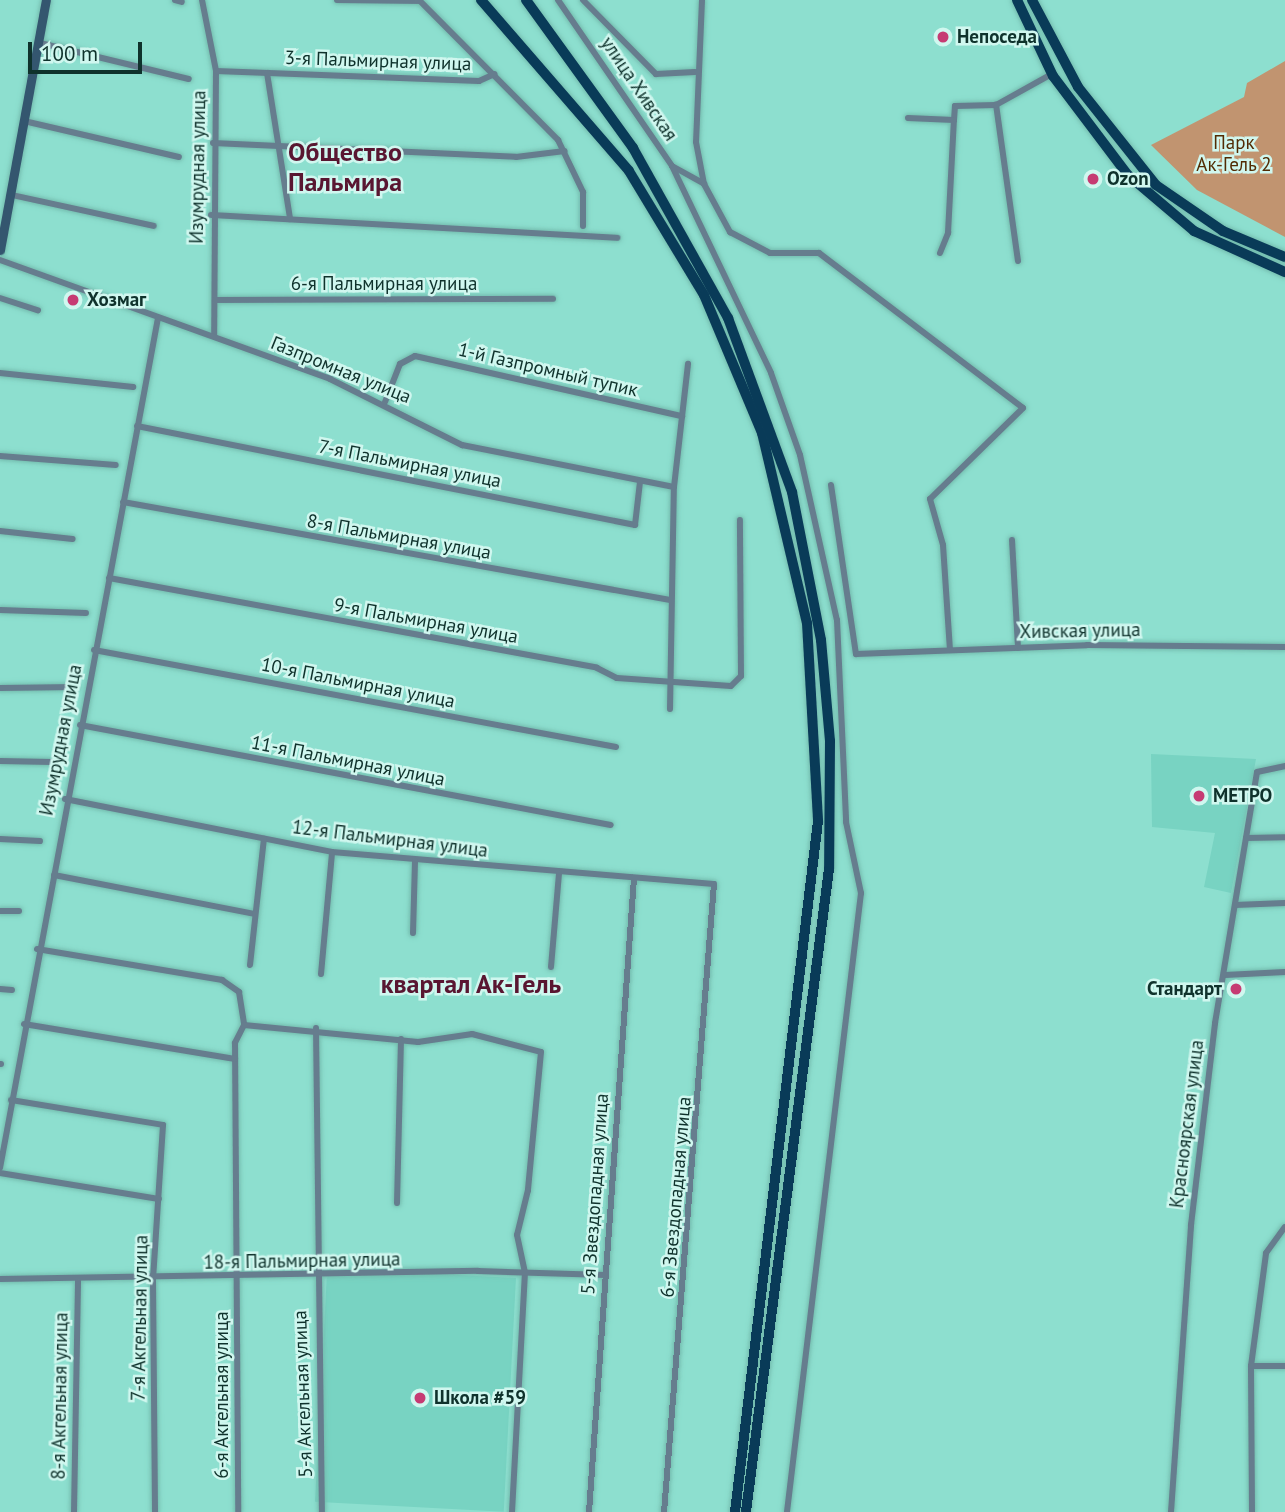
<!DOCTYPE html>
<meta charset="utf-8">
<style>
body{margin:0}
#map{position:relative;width:1285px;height:1512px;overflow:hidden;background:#8ddfcf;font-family:"PT Sans",sans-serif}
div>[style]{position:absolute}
.built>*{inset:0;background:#78d3c2;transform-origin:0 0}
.green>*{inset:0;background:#c19470}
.roads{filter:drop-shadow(0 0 2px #74bcae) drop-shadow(0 0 2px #74bcae)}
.street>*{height:6px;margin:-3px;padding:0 3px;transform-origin:3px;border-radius:3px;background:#667d8e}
.secondary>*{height:9px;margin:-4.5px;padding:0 4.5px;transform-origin:4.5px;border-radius:4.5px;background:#34566f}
.primary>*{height:10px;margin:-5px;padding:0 5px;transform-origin:5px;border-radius:5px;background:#093b58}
.dots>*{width:19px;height:19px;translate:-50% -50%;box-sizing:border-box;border:4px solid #d0f7ef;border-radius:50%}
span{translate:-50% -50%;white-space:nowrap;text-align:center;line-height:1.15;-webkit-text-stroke:5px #d0f7ef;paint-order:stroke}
.poi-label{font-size:19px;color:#0f322c;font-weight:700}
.left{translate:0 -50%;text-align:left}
.right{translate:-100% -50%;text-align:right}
.street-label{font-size:19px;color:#0f322c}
.park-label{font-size:19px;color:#522b03}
.district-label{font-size:26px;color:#591631;font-weight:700}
.scale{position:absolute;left:28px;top:42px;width:114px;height:32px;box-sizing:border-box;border:4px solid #0f322c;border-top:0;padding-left:9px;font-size:21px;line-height:24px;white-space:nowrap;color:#0f322c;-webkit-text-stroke:5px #d0f7ef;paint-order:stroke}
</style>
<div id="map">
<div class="built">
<div style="clip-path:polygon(1151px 754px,1256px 759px,1231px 893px,1204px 887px,1215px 833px,1152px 827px)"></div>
<div style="left:516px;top:1278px;width:234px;height:189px;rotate:93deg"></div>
</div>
<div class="green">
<div style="clip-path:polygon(1285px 61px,1285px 237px,1197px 190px,1151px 145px,1244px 97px,1247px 83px)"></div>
</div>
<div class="roads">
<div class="street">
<div style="left:175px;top:0;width:7px;rotate:16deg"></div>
<div style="left:202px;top:0;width:72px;rotate:78.8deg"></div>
<div style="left:216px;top:71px;width:265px;rotate:90.4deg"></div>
<div style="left:337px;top:0;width:83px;rotate:0.7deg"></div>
<div style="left:420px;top:1px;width:196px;rotate:45.2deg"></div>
<div style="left:558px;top:140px;width:58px;rotate:64.3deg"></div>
<div style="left:583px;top:192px;width:34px;rotate:90deg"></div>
<div style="left:558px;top:0;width:201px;rotate:55.5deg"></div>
<div style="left:672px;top:166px;width:37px;rotate:29deg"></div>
<div style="left:583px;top:0;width:104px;rotate:45.4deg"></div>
<div style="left:656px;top:74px;width:39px;rotate:-3deg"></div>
<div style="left:702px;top:0;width:142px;rotate:92.4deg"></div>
<div style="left:696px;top:142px;width:43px;rotate:79.2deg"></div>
<div style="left:704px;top:184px;width:55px;rotate:61.6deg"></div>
<div style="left:730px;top:232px;width:45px;rotate:27.7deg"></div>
<div style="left:770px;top:253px;width:49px"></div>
<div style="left:819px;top:253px;width:256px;rotate:37.2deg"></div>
<div style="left:1023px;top:408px;width:130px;rotate:135.6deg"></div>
<div style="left:930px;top:499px;width:48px;rotate:74.2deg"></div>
<div style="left:943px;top:545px;width:105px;rotate:86.2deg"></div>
<div style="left:40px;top:43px;width:153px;rotate:13.6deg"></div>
<div style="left:216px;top:71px;width:263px;rotate:2.2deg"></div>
<div style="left:479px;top:81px;width:17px;rotate:-24deg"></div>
<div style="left:267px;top:73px;width:148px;rotate:81deg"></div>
<div style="left:908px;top:118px;width:46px;rotate:2.5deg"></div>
<div style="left:954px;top:120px;width:14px;rotate:-86deg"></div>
<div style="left:955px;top:106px;width:41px;rotate:-1.4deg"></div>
<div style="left:24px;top:121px;width:159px;rotate:13.1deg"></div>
<div style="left:213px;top:143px;width:303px;rotate:2.6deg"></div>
<div style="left:516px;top:157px;width:49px;rotate:-7deg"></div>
<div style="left:672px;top:166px;width:229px;rotate:64.4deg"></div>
<div style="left:771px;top:373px;width:87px;rotate:70.5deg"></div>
<div style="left:800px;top:455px;width:169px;rotate:77.4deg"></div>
<div style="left:837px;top:620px;width:202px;rotate:87.4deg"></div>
<div style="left:846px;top:822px;width:73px;rotate:78.1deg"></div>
<div style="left:861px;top:893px;width:623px;rotate:96.82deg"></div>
<div style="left:12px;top:195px;width:145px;rotate:12.3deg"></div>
<div style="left:211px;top:215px;width:407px;rotate:3.2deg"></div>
<div style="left:940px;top:253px;width:22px;rotate:-68deg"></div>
<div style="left:948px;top:233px;width:113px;rotate:-87deg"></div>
<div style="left:0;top:260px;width:351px;rotate:19.8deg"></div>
<div style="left:330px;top:379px;width:148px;rotate:26.6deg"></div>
<div style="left:462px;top:445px;width:216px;rotate:11.2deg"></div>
<div style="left:1018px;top:261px;width:158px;rotate:-98deg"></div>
<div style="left:996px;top:105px;width:64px;rotate:-29deg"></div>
<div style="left:0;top:298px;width:40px;rotate:18deg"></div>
<div style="left:215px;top:300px;width:338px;rotate:-0.2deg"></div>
<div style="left:0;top:373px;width:134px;rotate:6deg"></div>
<div style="left:385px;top:402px;width:41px;rotate:-68.5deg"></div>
<div style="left:400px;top:364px;width:17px;rotate:-28deg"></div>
<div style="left:415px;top:356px;width:274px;rotate:12.7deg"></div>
<div style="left:137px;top:426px;width:508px;rotate:11.24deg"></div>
<div style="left:635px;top:525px;width:43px;rotate:-83.4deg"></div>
<div style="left:0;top:456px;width:116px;rotate:4.4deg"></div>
<div style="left:831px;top:485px;width:171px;rotate:81.6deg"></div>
<div style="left:856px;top:654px;width:231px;rotate:-2.2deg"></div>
<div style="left:1087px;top:645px;width:198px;rotate:0.6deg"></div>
<div style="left:123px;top:502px;width:556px;rotate:10.16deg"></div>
<div style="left:0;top:531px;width:73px;rotate:6.3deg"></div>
<div style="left:1012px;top:540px;width:108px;rotate:86.8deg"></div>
<div style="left:109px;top:578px;width:496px;rotate:10.4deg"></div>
<div style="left:597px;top:668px;width:22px;rotate:27deg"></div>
<div style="left:617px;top:678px;width:114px;rotate:4deg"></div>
<div style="left:731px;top:686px;width:14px;rotate:-45deg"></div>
<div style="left:741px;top:676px;width:156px;rotate:-90.4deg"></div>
<div style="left:0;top:610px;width:86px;rotate:2deg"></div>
<div style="left:94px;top:650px;width:531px;rotate:10.53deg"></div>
<div style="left:0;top:688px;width:76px;rotate:-0.8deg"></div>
<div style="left:670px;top:709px;width:222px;rotate:-89deg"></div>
<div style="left:674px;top:487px;width:124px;rotate:-83.5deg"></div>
<div style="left:80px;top:725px;width:540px;rotate:10.67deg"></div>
<div style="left:0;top:761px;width:52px;rotate:1.1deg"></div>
<div style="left:65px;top:799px;width:272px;rotate:11.2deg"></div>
<div style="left:332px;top:852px;width:383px;rotate:4.8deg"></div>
<div style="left:714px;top:884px;width:630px;rotate:94.55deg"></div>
<div style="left:1246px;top:838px;width:39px;rotate:-1deg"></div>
<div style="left:0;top:839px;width:40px;rotate:2.9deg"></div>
<div style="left:54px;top:875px;width:204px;rotate:11deg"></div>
<div style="left:1235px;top:905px;width:50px;rotate:-2.3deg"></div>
<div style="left:0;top:911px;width:19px"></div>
<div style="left:413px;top:933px;width:72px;rotate:-88.4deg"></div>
<div style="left:37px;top:949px;width:188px;rotate:9.5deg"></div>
<div style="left:222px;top:980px;width:21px;rotate:35deg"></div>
<div style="left:239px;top:992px;width:33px;rotate:81deg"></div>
<div style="left:244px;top:1025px;width:20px;rotate:117deg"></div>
<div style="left:235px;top:1043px;width:469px;rotate:89.6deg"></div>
<div style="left:250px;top:965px;width:127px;rotate:-83.7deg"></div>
<div style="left:551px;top:967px;width:94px;rotate:-85.1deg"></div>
<div style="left:321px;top:974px;width:122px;rotate:-84.8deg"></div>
<div style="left:1225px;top:975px;width:60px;rotate:-2.9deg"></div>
<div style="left:0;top:989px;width:12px;rotate:5deg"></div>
<div style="left:24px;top:1024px;width:214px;rotate:9.4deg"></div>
<div style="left:244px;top:1025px;width:175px;rotate:5.6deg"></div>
<div style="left:418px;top:1042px;width:55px;rotate:-8.4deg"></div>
<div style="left:472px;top:1034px;width:71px;rotate:14.6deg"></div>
<div style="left:541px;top:1052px;width:139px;rotate:95.4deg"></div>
<div style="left:528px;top:1190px;width:46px;rotate:103.7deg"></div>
<div style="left:517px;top:1235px;width:38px;rotate:78deg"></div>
<div style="left:525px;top:1272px;width:240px;rotate:93.1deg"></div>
<div style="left:316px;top:1028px;width:484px;rotate:89.3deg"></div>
<div style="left:0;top:1064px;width:1px"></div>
<div style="left:11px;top:1100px;width:154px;rotate:9.3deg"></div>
<div style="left:163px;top:1125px;width:155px;rotate:93.7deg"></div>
<div style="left:153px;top:1280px;width:232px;rotate:89.5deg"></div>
<div style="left:0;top:1168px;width:865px;rotate:-79.47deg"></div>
<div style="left:0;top:1173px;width:161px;rotate:9.3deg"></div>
<div style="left:397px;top:1203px;width:164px;rotate:-88.6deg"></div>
<div style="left:0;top:1279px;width:478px;rotate:-1deg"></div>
<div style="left:478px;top:1271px;width:128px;rotate:1.8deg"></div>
<div style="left:1251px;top:1366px;width:34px"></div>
<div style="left:74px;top:1512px;width:231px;rotate:-89deg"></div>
<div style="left:589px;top:1512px;width:636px;rotate:-85.94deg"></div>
<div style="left:1171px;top:1512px;width:288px;rotate:-86deg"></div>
<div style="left:1191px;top:1225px;width:203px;rotate:-83.2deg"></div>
<div style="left:1215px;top:1023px;width:254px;rotate:-80.5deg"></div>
<div style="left:1257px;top:772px;width:29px;rotate:-12deg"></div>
<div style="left:1252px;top:1512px;width:146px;rotate:-90.4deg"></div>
<div style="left:1251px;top:1366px;width:114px;rotate:-82.4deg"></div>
<div style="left:1266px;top:1253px;width:32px;rotate:-54deg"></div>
</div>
<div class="secondary">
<div style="left:0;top:250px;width:254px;rotate:-79.6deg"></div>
</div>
<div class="primary">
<div style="left:481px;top:0;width:226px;rotate:49.1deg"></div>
<div style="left:629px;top:171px;width:145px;rotate:58.8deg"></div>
<div style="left:704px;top:295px;width:150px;rotate:67.2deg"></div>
<div style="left:762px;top:433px;width:195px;rotate:76.7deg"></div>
<div style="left:807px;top:623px;width:198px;rotate:86.8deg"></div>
<div style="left:818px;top:821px;width:696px;rotate:96.85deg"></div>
<div style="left:526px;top:0;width:183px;rotate:54.1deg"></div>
<div style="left:633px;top:148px;width:195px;rotate:60.8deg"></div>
<div style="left:728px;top:318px;width:185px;rotate:69.8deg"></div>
<div style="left:792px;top:492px;width:151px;rotate:78.9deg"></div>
<div style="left:821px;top:640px;width:101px;rotate:84.9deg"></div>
<div style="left:830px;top:741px;width:128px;rotate:90.4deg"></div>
<div style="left:829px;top:869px;width:648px;rotate:97.36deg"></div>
<div style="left:1017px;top:0;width:84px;rotate:64.7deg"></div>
<div style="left:1053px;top:76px;width:124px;rotate:52.9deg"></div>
<div style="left:1128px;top:175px;width:87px;rotate:40.3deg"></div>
<div style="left:1194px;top:231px;width:100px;rotate:24.3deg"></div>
<div style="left:1032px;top:0;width:98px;rotate:62.1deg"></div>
<div style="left:1078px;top:87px;width:125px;rotate:51.5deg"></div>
<div style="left:1156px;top:185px;width:81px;rotate:34.5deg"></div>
<div style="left:1223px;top:231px;width:67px;rotate:22.8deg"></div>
</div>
</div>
<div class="dots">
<div style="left:943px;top:37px;background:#c63b73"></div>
<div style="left:1093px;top:179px;background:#c63b73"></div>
<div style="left:73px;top:300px;background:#c63b73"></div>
<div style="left:1199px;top:796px;background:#c63b73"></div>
<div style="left:1236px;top:989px;background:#c63b73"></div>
<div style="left:420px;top:1398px;background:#c63b73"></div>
</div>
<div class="poi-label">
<span class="left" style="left:957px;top:37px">Непоседа</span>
<span class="left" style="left:1107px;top:179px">Ozon</span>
<span class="left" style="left:87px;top:300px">Хозмаг</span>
<span class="left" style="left:1213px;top:796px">МЕТРО</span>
<span class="right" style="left:1222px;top:989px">Стандарт</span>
<span class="left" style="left:434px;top:1398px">Школа #59</span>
</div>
<div class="street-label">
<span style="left:378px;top:61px;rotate:2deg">3-я Пальмирная улица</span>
<span style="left:639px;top:89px;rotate:56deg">улица Хивская</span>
<span style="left:198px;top:167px;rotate:-89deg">Изумрудная улица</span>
<span style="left:384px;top:284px">6-я Пальмирная улица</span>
<span style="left:341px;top:370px;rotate:22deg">Газпромная улица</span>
<span style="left:548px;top:370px;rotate:13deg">1-й Газпромный тупик</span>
<span style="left:410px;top:464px;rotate:11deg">7-я Пальмирная улица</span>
<span style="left:399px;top:537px;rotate:10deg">8-я Пальмирная улица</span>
<span style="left:426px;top:621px;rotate:10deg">9-я Пальмирная улица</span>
<span style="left:1080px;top:631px;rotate:-1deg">Хивская улица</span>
<span style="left:358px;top:683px;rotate:11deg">10-я Пальмирная улица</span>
<span style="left:61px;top:740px;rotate:-79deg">Изумрудная улица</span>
<span style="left:348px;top:761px;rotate:11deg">11-я Пальмирная улица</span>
<span style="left:390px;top:839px;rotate:7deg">12-я Пальмирная улица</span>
<span style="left:1187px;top:1124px;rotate:-83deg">Красноярская улица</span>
<span style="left:595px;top:1194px;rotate:-86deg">5-я Звездопадная улица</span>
<span style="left:676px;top:1197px;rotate:-85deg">6-я Звездопадная улица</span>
<span style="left:302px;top:1261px;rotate:-1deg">18-я Пальмирная улица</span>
<span style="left:140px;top:1318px;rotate:-89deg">7-я Акгельная улица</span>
<span style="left:303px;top:1394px;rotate:-92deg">5-я Акгельная улица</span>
<span style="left:222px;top:1395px;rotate:-90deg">6-я Акгельная улица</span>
<span style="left:60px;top:1396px;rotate:-89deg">8-я Акгельная улица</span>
</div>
<div class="park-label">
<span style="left:1234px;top:154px">Парк<br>Ак-Гель 2</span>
</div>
<div class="district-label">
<span style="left:345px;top:167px">Общество<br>Пальмира</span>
<span style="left:471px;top:984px">квартал Ак-Гель</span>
</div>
<div class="scale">100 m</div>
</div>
